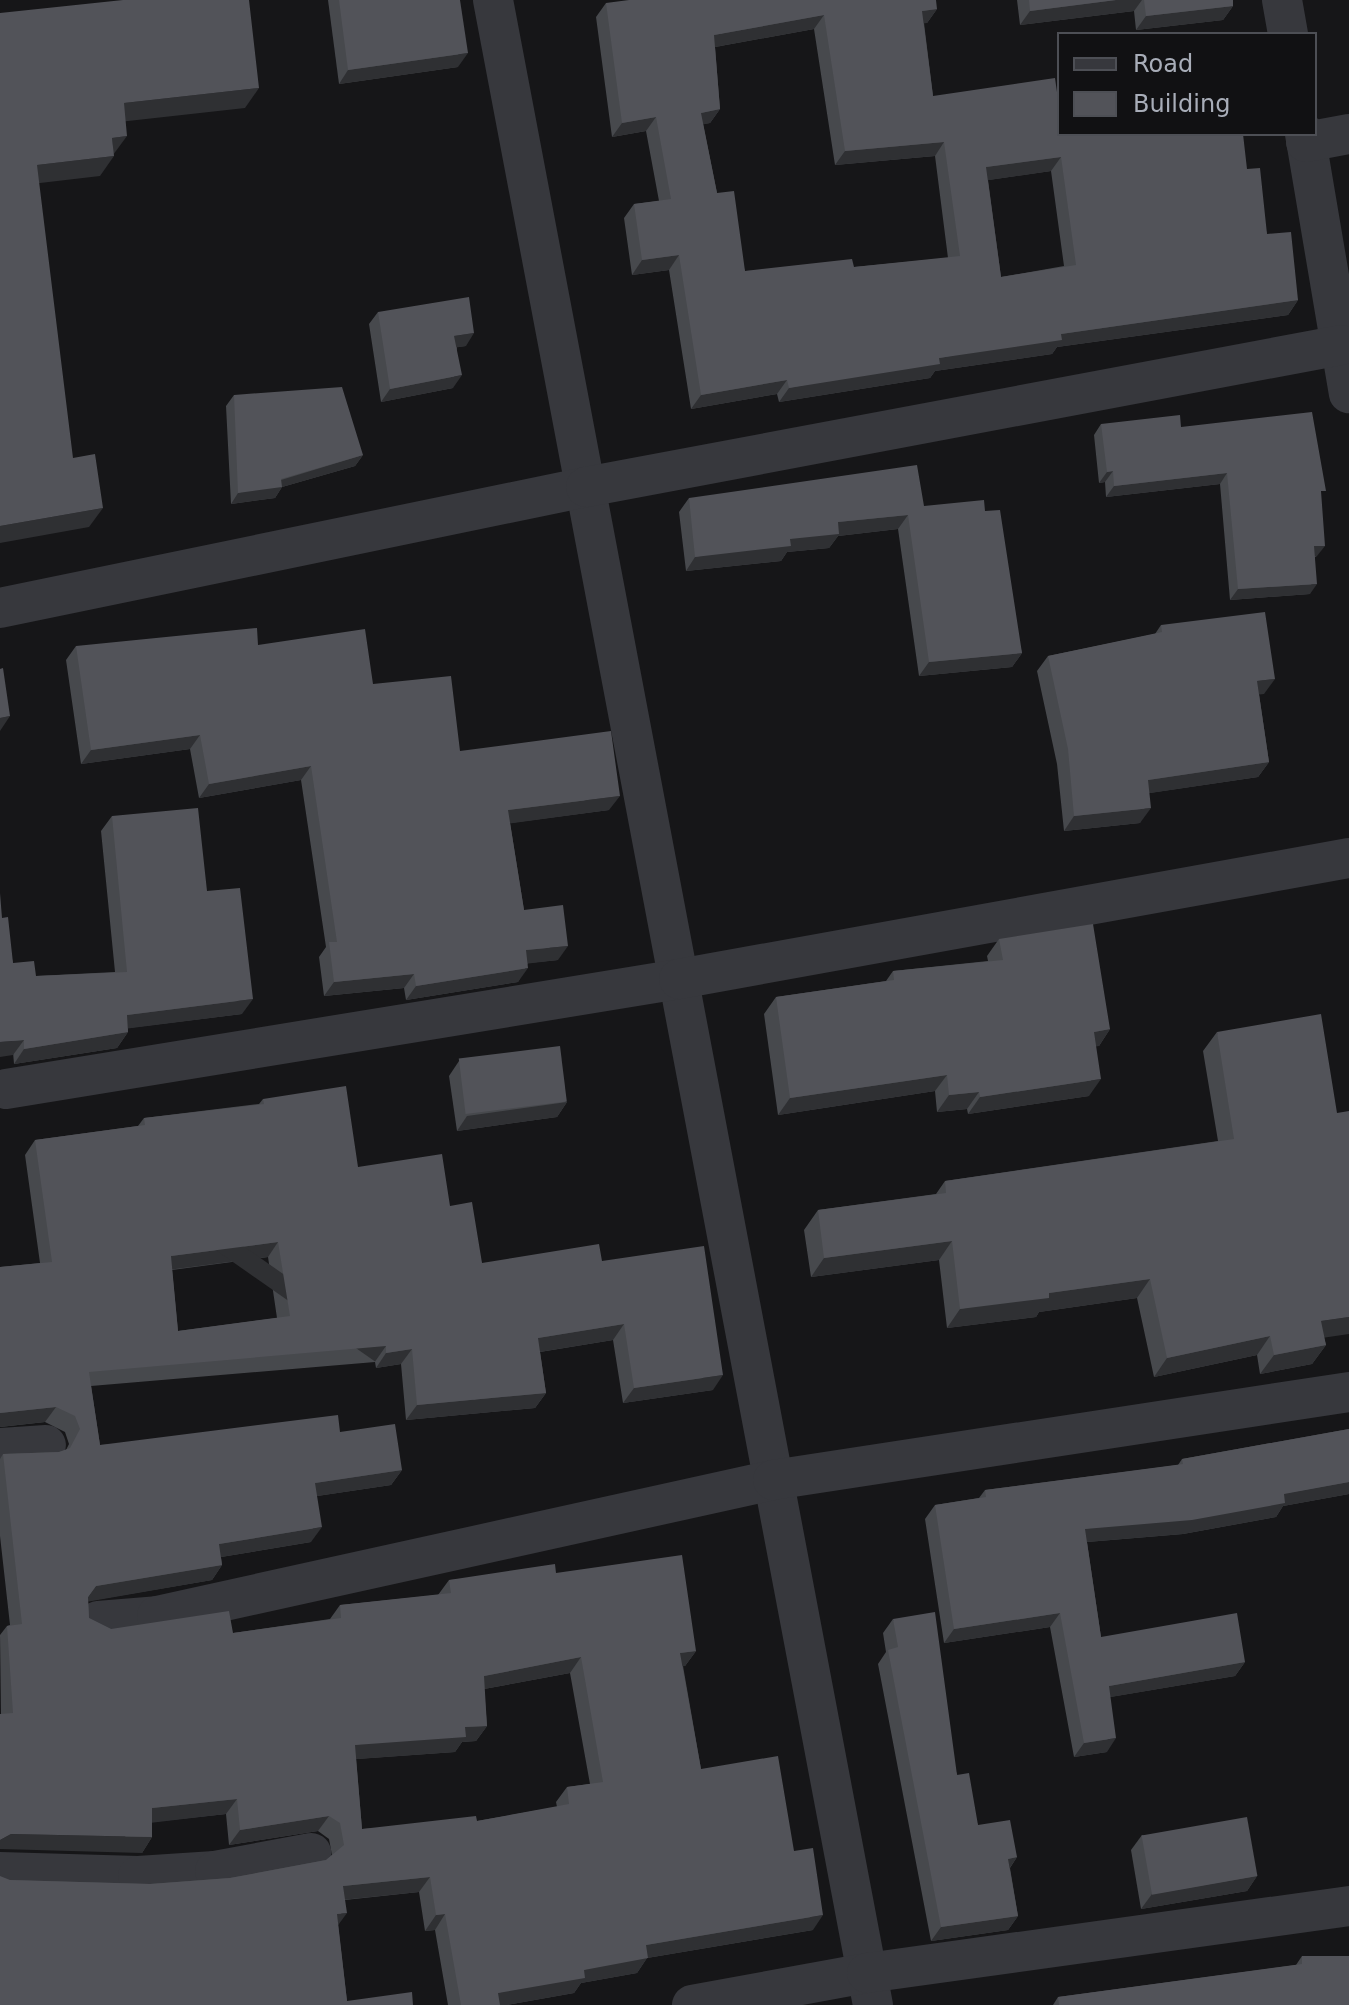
<!DOCTYPE html>
<style>
body{margin:0}
#map{position:relative;width:1349px;height:2005px;overflow:hidden;background:#161618;font-family:"DejaVu Sans",sans-serif}
div>[style]{position:absolute}
.minor>*{height:40px;margin:-20px;padding:0 20px;transform-origin:20px;border-radius:20px;background:#37383d}
.wall>*{inset:0;background:#47494d}
.shaded-wall>*{inset:0;background:#2f3033;transform-origin:0 0}
.building>*{inset:0;background:#525359;transform-origin:0 0}
span{translate:-50% -50%;white-space:nowrap;text-align:center;line-height:1.15;-webkit-text-stroke:8px #111113;paint-order:stroke}
.legend{position:absolute;left:1057px;top:32px;width:260px;height:104px;box-sizing:border-box;background:#111113;border:2px solid #4d4f55;margin:0;padding:10px 14px;list-style:none;font-size:24px;color:#a8adb8}
.legend li{display:flex;align-items:center;gap:16px;height:40px}
.legend b{width:40px;border:2px solid #4d4f55}
</style>
<div id="map">
<div class="minor">
<div style="left:493px;top:0;width:2041px;rotate:79.27deg"></div>
<div style="left:1282px;top:0;width:35px;rotate:80deg"></div>
<div style="left:1305px;top:134px;width:263px;rotate:80.4deg"></div>
<div style="left:1306px;top:142px;width:44px;rotate:-10.5deg"></div>
<div style="left:0;top:608px;width:598px;rotate:-11.67deg"></div>
<div style="left:586px;top:487px;width:768px;rotate:-10.65deg"></div>
<div style="left:6px;top:1089px;width:682px;rotate:-9.28deg"></div>
<div style="left:679px;top:979px;width:681px;rotate:-10.24deg"></div>
<div style="left:0;top:1448px;width:46px;rotate:-3.7deg"></div>
<div style="left:98px;top:1621px;width:59px;rotate:-4.8deg"></div>
<div style="left:157px;top:1616px;width:631px;rotate:-12.45deg"></div>
<div style="left:773px;top:1480px;width:583px;rotate:-8.69deg"></div>
<div style="left:0;top:1872px;width:138px;rotate:1.7deg"></div>
<div style="left:138px;top:1876px;width:77px;rotate:-3.7deg"></div>
<div style="left:215px;top:1871px;width:98px;rotate:-10.6deg"></div>
<div style="left:692px;top:2005px;width:178px;rotate:-10.4deg"></div>
<div style="left:867px;top:1973px;width:487px;rotate:-7.9deg"></div>
</div>
<div class="wall">
<div style="clip-path:polygon(328px 0,460px 0,458px 67px,339px 84px)"></div>
<div style="clip-path:polygon(1017px 0,1233px 0,1233px 6px,1223px 20px,1136px 30px,1134px 11px,1020px 25px)"></div>
<div style="clip-path:polygon(evenodd,606px 3px,937px 9px,927px 23px,924px 23px,933px 96px,1059px 134px,1247px 169px,1267px 234px,1298px 300px,1288px 315px,1057px 347px,1052px 354px,935px 371px,930px 378px,779px 402px,777px 394px,691px 409px,669px 270px,632px 275px,624px 218px,634px 204px,659px 201px,646px 131px,612px 137px,596px 17px,606px 3px,814px 29px,835px 165px,935px 156px,948px 258px,854px 267px,745px 271px,717px 193px,703px 124px,710px 123px,720px 109px,715px 47px,814px 29px,606px 3px,1051px 171px,1064px 266px,1001px 277px,988px 180px,1051px 171px)"></div>
<div style="clip-path:polygon(378px 312px,466px 346px,457px 347px,453px 388px,381px 402px,369px 324px)"></div>
<div style="clip-path:polygon(234px 395px,363px 455px,355px 466px,282px 487px,275px 498px,231px 504px,226px 406px)"></div>
<div style="clip-path:polygon(1101px 424px,1181px 427px,1321px 497px,1317px 556px,1315px 557px,1310px 594px,1230px 600px,1220px 484px,1106px 497px,1105px 482px,1099px 483px,1094px 435px)"></div>
<div style="clip-path:polygon(689px 498px,924px 506px,985px 511px,1022px 653px,1012px 667px,919px 676px,898px 529px,838px 536px,829px 548px,787px 552px,781px 561px,686px 571px,679px 512px)"></div>
<div style="clip-path:polygon(1161px 625px,1264px 694px,1259px 694px,1269px 762px,1258px 777px,1149px 793px,1140px 823px,1064px 831px,1057px 764px,1037px 671px,1048px 656px,1155px 634px)"></div>
<div style="clip-path:polygon(258px 645px,373px 684px,460px 751px,609px 810px,510px 823px,524px 910px,558px 960px,528px 963px,518px 982px,406px 1000px,404px 988px,324px 996px,319px 957px,326px 947px,301px 780px,199px 798px,190px 749px,81px 764px,66px 660px,76px 646px)"></div>
<div style="clip-path:polygon(112px 816px,207px 891px,242px 1014px,128px 1028px,128px 1032px,117px 1048px,14px 1064px,2px 918px,13px 963px,36px 976px,115px 972px,101px 831px)"></div>
<div style="clip-path:polygon(999px 939px,1110px 1029px,1099px 1046px,1096px 1046px,1089px 1096px,968px 1114px,967px 1109px,937px 1112px,935px 1091px,778px 1115px,764px 1014px,776px 997px,886px 981px,893px 971px,988px 961px,987px 956px)"></div>
<div style="clip-path:polygon(1217px 1032px,1324px 1338px,1326px 1345px,1312px 1364px,1260px 1374px,1257px 1355px,1154px 1377px,1137px 1298px,1039px 1312px,1036px 1317px,947px 1328px,939px 1260px,811px 1277px,804px 1230px,818px 1210px,936px 1194px,945px 1181px,1218px 1141px,1203px 1051px)"></div>
<div style="clip-path:polygon(459px 1061px,567px 1102px,557px 1117px,457px 1131px,449px 1076px)"></div>
<div style="clip-path:polygon(evenodd,263px 1099px,358px 1167px,450px 1206px,482px 1263px,602px 1261px,713px 1390px,623px 1403px,613px 1340px,540px 1352px,546px 1393px,535px 1408px,406px 1420px,401px 1364px,376px 1368px,375px 1362px,91px 1386px,100px 1445px,340px 1432px,402px 1470px,391px 1485px,317px 1496px,311px 1542px,221px 1557px,222px 1565px,212px 1580px,88px 1601px,89px 1618px,111px 1629px,233px 1633px,330px 1619px,340px 1605px,438px 1595px,449px 1580px,556px 1573px,696px 1651px,685px 1666px,683px 1666px,701px 1769px,794px 1851px,813px 1930px,647px 1958px,637px 1973px,581px 1983px,574px 1993px,507px 2005px,448px 2005px,435px 1930px,425px 1931px,419px 1892px,345px 1900px,338px 1925px,347px 2001px,0 2005px,10px 1880px,150px 1884px,230px 1878px,326px 1860px,332px 1855px,329px 1839px,318px 1831px,229px 1845px,226px 1814px,152px 1822px,152px 1837px,142px 1853px,1px 1714px,0 1635px,7px 1626px,10px 1625px,0 1536px,0 1459px,3px 1454px,59px 1452px,66px 1450px,69px 1444px,65px 1432px,45px 1422px,0 1427px,0 1267px,40px 1263px,25px 1155px,35px 1140px,138px 1126px,144px 1118px,259px 1104px,263px 1099px,268px 1257px,277px 1318px,178px 1331px,172px 1270px,268px 1257px,263px 1099px,570px 1673px,590px 1784px,567px 1787px,556px 1802px,557px 1807px,477px 1821px,362px 1829px,356px 1759px,455px 1752px,462px 1742px,476px 1741px,487px 1726px,484px 1689px,570px 1673px)"></div>
<div style="clip-path:polygon(1349px 1429px,1349px 1494px,1283px 1506px,1276px 1517px,1183px 1534px,1087px 1542px,1101px 1637px,1245px 1662px,1235px 1676px,1110px 1697px,1107px 1752px,1074px 1757px,1050px 1627px,944px 1643px,925px 1519px,935px 1505px,979px 1498px,985px 1490px,1178px 1465px,1182px 1459px)"></div>
<div style="clip-path:polygon(893px 1619px,978px 1825px,1017px 1857px,1010px 1868px,1018px 1916px,1008px 1930px,931px 1941px,878px 1664px,886px 1652px,883px 1633px)"></div>
<div style="clip-path:polygon(1142px 1835px,1257px 1876px,1247px 1891px,1141px 1909px,1131px 1850px)"></div>
<div style="clip-path:polygon(1302px 1956px,1349px 2005px,1053px 2005px,1058px 1997px,1296px 1965px)"></div>
</div>
<div class="shaded-wall">
<div style="clip-path:polygon(1116px 0,1142px 0,1134px 11px,1020px 25px,1030px 11px)"></div>
<div style="clip-path:polygon(1233px 6px,1223px 20px,1136px 30px,1146px 16px)"></div>
<div style="clip-path:polygon(937px 9px,927px 23px,912px 25px,922px 11px)"></div>
<div style="clip-path:polygon(824px 15px,814px 29px,704px 49px,714px 35px)"></div>
<div style="clip-path:polygon(468px 53px,458px 67px,339px 84px,348px 70px)"></div>
<div style="clip-path:polygon(259px 88px,245px 108px,110px 123px,124px 103px)"></div>
<div style="clip-path:polygon(720px 109px,710px 123px,691px 127px,701px 113px)"></div>
<div style="clip-path:polygon(656px 117px,646px 131px,612px 137px,622px 123px)"></div>
<div style="clip-path:polygon(127px 136px,113px 155px,112px 138px)"></div>
<div style="clip-path:polygon(944px 142px,935px 156px,835px 165px,845px 151px)"></div>
<div style="clip-path:polygon(114px 156px,100px 176px,23px 185px,37px 165px)"></div>
<div style="clip-path:polygon(1061px 157px,1051px 171px,976px 182px,986px 167px)"></div>
<div style="clip-path:polygon(679px 255px,669px 270px,632px 275px,642px 260px)"></div>
<div style="clip-path:polygon(1298px 300px,1288px 315px,1057px 347px,1052px 354px,935px 371px,930px 378px,779px 402px,789px 388px,1061px 334px)"></div>
<div style="clip-path:polygon(474px 333px,466px 346px,446px 349px,454px 336px)"></div>
<div style="clip-path:polygon(462px 375px,453px 388px,381px 402px,390px 389px)"></div>
<div style="clip-path:polygon(787px 380px,777px 394px,691px 409px,701px 395px)"></div>
<div style="clip-path:polygon(363px 455px,355px 466px,282px 487px,275px 498px,231px 504px,238px 493px)"></div>
<div style="clip-path:polygon(1113px 471px,1105px 482px,1099px 483px,1107px 472px)"></div>
<div style="clip-path:polygon(1227px 473px,1220px 484px,1106px 497px,1114px 486px)"></div>
<div style="clip-path:polygon(103px 508px,89px 527px,0 543px,0 526px)"></div>
<div style="clip-path:polygon(908px 515px,898px 529px,838px 536px,829px 548px,787px 552px,781px 561px,686px 571px,695px 557px,790px 539px,838px 522px)"></div>
<div style="clip-path:polygon(1314px 546px,1325px 546px,1317px 556px,1307px 557px)"></div>
<div style="clip-path:polygon(1317px 584px,1310px 594px,1230px 600px,1238px 589px)"></div>
<div style="clip-path:polygon(1022px 653px,1012px 667px,919px 676px,929px 662px)"></div>
<div style="clip-path:polygon(1275px 679px,1264px 694px,1247px 696px,1257px 681px)"></div>
<div style="clip-path:polygon(10px 716px,0 731px,0 718px)"></div>
<div style="clip-path:polygon(200px 735px,190px 749px,81px 764px,91px 750px)"></div>
<div style="clip-path:polygon(1269px 762px,1258px 777px,1137px 795px,1148px 780px)"></div>
<div style="clip-path:polygon(311px 766px,301px 780px,199px 798px,209px 784px)"></div>
<div style="clip-path:polygon(620px 796px,609px 810px,498px 825px,508px 810px)"></div>
<div style="clip-path:polygon(1151px 808px,1140px 823px,1064px 831px,1074px 816px)"></div>
<div style="clip-path:polygon(568px 946px,558px 960px,516px 965px,526px 950px)"></div>
<div style="clip-path:polygon(528px 968px,518px 982px,406px 1000px,416px 986px)"></div>
<div style="clip-path:polygon(414px 974px,404px 988px,324px 996px,334px 982px)"></div>
<div style="clip-path:polygon(253px 999px,242px 1014px,116px 1030px,127px 1015px)"></div>
<div style="clip-path:polygon(1110px 1029px,1099px 1046px,1082px 1049px,1094px 1032px)"></div>
<div style="clip-path:polygon(128px 1032px,117px 1048px,14px 1064px,24px 1049px)"></div>
<div style="clip-path:polygon(24px 1040px,13px 1055px,0 1057px,0 1042px)"></div>
<div style="clip-path:polygon(947px 1075px,935px 1091px,778px 1115px,790px 1098px)"></div>
<div style="clip-path:polygon(1101px 1079px,1089px 1096px,968px 1114px,980px 1097px)"></div>
<div style="clip-path:polygon(979px 1092px,967px 1109px,937px 1112px,949px 1095px)"></div>
<div style="clip-path:polygon(567px 1102px,557px 1117px,457px 1131px,467px 1116px)"></div>
<div style="clip-path:polygon(952px 1241px,939px 1260px,811px 1277px,824px 1258px)"></div>
<div style="clip-path:polygon(278px 1242px,268px 1257px,160px 1271px,171px 1256px)"></div>
<div style="clip-path:polygon(1150px 1279px,1137px 1298px,1039px 1312px,1036px 1317px,947px 1328px,960px 1309px,1049px 1293px)"></div>
<div style="clip-path:polygon(1349px 1317px,1349px 1334px,1308px 1340px,1321px 1321px)"></div>
<div style="clip-path:polygon(624px 1324px,613px 1340px,527px 1354px,538px 1338px)"></div>
<div style="clip-path:polygon(1270px 1336px,1257px 1355px,1154px 1377px,1167px 1358px)"></div>
<div style="clip-path:polygon(1326px 1345px,1312px 1364px,1260px 1374px,1274px 1355px)"></div>
<div style="left:386px;top:1346px;width:19px;height:298px;rotate:125deg"></div>
<div style="clip-path:polygon(412px 1349px,401px 1364px,376px 1368px,386px 1353px)"></div>
<div style="clip-path:polygon(723px 1375px,713px 1390px,623px 1403px,634px 1388px)"></div>
<div style="clip-path:polygon(546px 1393px,535px 1408px,406px 1420px,417px 1405px)"></div>
<div style="clip-path:polygon(56px 1407px,45px 1422px,0 1427px,0 1413px)"></div>
<div style="clip-path:polygon(402px 1470px,391px 1485px,304px 1498px,315px 1483px)"></div>
<div style="clip-path:polygon(1349px 1482px,1349px 1494px,1283px 1506px,1276px 1517px,1183px 1534px,1075px 1543px,1085px 1529px)"></div>
<div style="clip-path:polygon(322px 1527px,311px 1542px,209px 1559px,219px 1544px)"></div>
<div style="clip-path:polygon(222px 1565px,212px 1580px,86px 1602px,88px 1597px,96px 1586px)"></div>
<div style="clip-path:polygon(1060px 1613px,1050px 1627px,944px 1643px,954px 1629px)"></div>
<div style="clip-path:polygon(696px 1651px,685px 1666px,670px 1668px,680px 1653px)"></div>
<div style="clip-path:polygon(581px 1657px,570px 1673px,473px 1691px,484px 1676px)"></div>
<div style="clip-path:polygon(1245px 1662px,1235px 1676px,1099px 1699px,1109px 1686px)"></div>
<div style="clip-path:polygon(487px 1726px,476px 1741px,462px 1742px,455px 1752px,344px 1760px,355px 1745px,465px 1727px)"></div>
<div style="clip-path:polygon(1116px 1738px,1107px 1752px,1074px 1757px,1084px 1743px)"></div>
<div style="clip-path:polygon(237px 1799px,226px 1814px,141px 1824px,152px 1808px)"></div>
<div style="clip-path:polygon(329px 1816px,318px 1831px,229px 1845px,240px 1830px)"></div>
<div style="clip-path:polygon(11px 1834px,152px 1837px,142px 1853px,0 1849px,0 1840px)"></div>
<div style="clip-path:polygon(1017px 1857px,1007px 1872px,1008px 1859px)"></div>
<div style="clip-path:polygon(1257px 1876px,1247px 1891px,1141px 1909px,1152px 1894px)"></div>
<div style="clip-path:polygon(430px 1877px,419px 1892px,332px 1901px,343px 1886px)"></div>
<div style="clip-path:polygon(347px 1913px,336px 1928px,337px 1914px)"></div>
<div style="clip-path:polygon(445px 1914px,435px 1930px,425px 1931px,436px 1915px)"></div>
<div style="clip-path:polygon(823px 1915px,813px 1930px,647px 1958px,637px 1973px,581px 1983px,574px 1993px,507px 2005px,490px 2005px,498px 1993px,584px 1970px,646px 1945px)"></div>
<div style="clip-path:polygon(1018px 1916px,1008px 1930px,931px 1941px,941px 1927px)"></div>
</div>
<div class="building">
<div style="clip-path:polygon(123px 0,249px 0,259px 88px,124px 103px,127px 136px,112px 138px,114px 156px,37px 165px,73px 458px,95px 454px,103px 508px,0 526px,0 13px)"></div>
<div style="clip-path:polygon(339px 0,460px 0,468px 53px,348px 70px)"></div>
<div style="clip-path:polygon(evenodd,629px 0,936px 0,937px 9px,922px 11px,933px 96px,1055px 78px,1059px 106px,1059px 134px,1243px 134px,1247px 169px,1260px 168px,1267px 234px,1291px 232px,1298px 300px,1061px 334px,1062px 340px,939px 358px,940px 364px,789px 388px,787px 380px,701px 395px,679px 255px,642px 260px,634px 204px,671px 199px,656px 117px,622px 123px,606px 3px,629px 0,824px 15px,845px 151px,944px 142px,960px 256px,854px 267px,852px 259px,745px 271px,734px 191px,717px 193px,701px 113px,720px 109px,714px 35px,824px 15px,629px 0,1061px 157px,1076px 265px,1001px 277px,986px 167px,1061px 157px)"></div>
<div style="clip-path:polygon(1029px 0,1116px 0,1030px 11px)"></div>
<div style="clip-path:polygon(1144px 0,1233px 0,1233px 6px,1146px 16px)"></div>
<div style="clip-path:polygon(469px 297px,474px 333px,454px 336px,462px 375px,390px 389px,378px 312px)"></div>
<div style="clip-path:polygon(342px 387px,363px 455px,281px 479px,282px 487px,238px 493px,234px 395px)"></div>
<div style="clip-path:polygon(1312px 412px,1326px 491px,1321px 491px,1325px 546px,1314px 546px,1317px 584px,1238px 589px,1227px 473px,1114px 486px,1113px 471px,1107px 472px,1101px 424px,1180px 415px,1181px 427px)"></div>
<div style="clip-path:polygon(917px 465px,924px 506px,984px 500px,985px 511px,1000px 510px,1022px 653px,929px 662px,908px 515px,838px 522px,839px 534px,790px 539px,791px 546px,695px 557px,689px 498px)"></div>
<div style="clip-path:polygon(1265px 612px,1275px 679px,1257px 681px,1269px 762px,1148px 780px,1151px 808px,1074px 816px,1068px 749px,1048px 656px,1162px 632px,1161px 625px)"></div>
<div style="clip-path:polygon(257px 628px,258px 645px,365px 629px,373px 684px,451px 676px,460px 751px,611px 731px,620px 796px,508px 810px,524px 910px,563px 905px,568px 946px,526px 950px,528px 968px,416px 986px,414px 974px,334px 982px,329px 942px,337px 942px,311px 766px,209px 784px,200px 735px,91px 750px,76px 646px)"></div>
<div style="clip-path:polygon(3px 668px,10px 716px,0 718px,0 669px)"></div>
<div style="clip-path:polygon(198px 808px,207px 891px,240px 888px,253px 999px,127px 1015px,128px 1032px,24px 1049px,24px 1040px,0 1042px,0 893px,2px 918px,8px 917px,13px 963px,34px 961px,36px 976px,127px 972px,112px 816px)"></div>
<div style="clip-path:polygon(1093px 924px,1110px 1029px,1094px 1032px,1101px 1079px,980px 1097px,979px 1092px,949px 1095px,947px 1075px,790px 1098px,776px 997px,894px 980px,893px 971px,1003px 960px,999px 939px)"></div>
<div style="clip-path:polygon(1321px 1014px,1337px 1113px,1349px 1111px,1349px 1317px,1321px 1321px,1326px 1345px,1274px 1355px,1270px 1336px,1167px 1358px,1150px 1279px,1049px 1293px,1049px 1298px,960px 1309px,952px 1241px,824px 1258px,818px 1210px,946px 1193px,945px 1181px,1234px 1139px,1217px 1032px)"></div>
<div style="left:560px;top:1046px;width:56px;height:102px;rotate:83deg"></div>
<div style="clip-path:polygon(evenodd,346px 1086px,358px 1167px,442px 1154px,450px 1206px,472px 1202px,482px 1263px,599px 1244px,602px 1261px,704px 1246px,723px 1375px,634px 1388px,624px 1324px,538px 1338px,546px 1393px,417px 1405px,412px 1349px,386px 1353px,386px 1346px,89px 1372px,100px 1445px,338px 1415px,340px 1432px,395px 1424px,402px 1470px,315px 1483px,322px 1527px,219px 1544px,222px 1565px,96px 1586px,88px 1597px,89px 1618px,111px 1629px,229px 1611px,233px 1633px,341px 1618px,340px 1605px,451px 1593px,449px 1580px,555px 1564px,556px 1573px,682px 1555px,696px 1651px,680px 1653px,701px 1769px,778px 1756px,794px 1851px,813px 1848px,823px 1915px,646px 1945px,648px 1958px,584px 1970px,585px 1978px,498px 1993px,500px 2005px,461px 2005px,445px 1914px,436px 1915px,430px 1877px,343px 1886px,347px 1913px,337px 1914px,347px 2001px,412px 1992px,413px 2005px,0 2005px,0 1876px,10px 1880px,150px 1884px,230px 1878px,326px 1860px,344px 1845px,340px 1823px,329px 1816px,240px 1830px,237px 1799px,152px 1808px,152px 1837px,11px 1834px,0 1840px,0 1714px,13px 1713px,7px 1626px,22px 1624px,3px 1454px,59px 1452px,70px 1448px,80px 1429px,75px 1416px,56px 1407px,0 1413px,0 1267px,52px 1262px,35px 1140px,145px 1125px,144px 1118px,264px 1104px,263px 1099px,346px 1086px,278px 1242px,290px 1316px,178px 1331px,171px 1256px,278px 1242px,346px 1086px,581px 1657px,603px 1782px,567px 1787px,569px 1804px,477px 1821px,476px 1816px,362px 1829px,355px 1745px,466px 1737px,465px 1727px,487px 1726px,484px 1676px,581px 1657px)"></div>
<div style="clip-path:polygon(1349px 1429px,1349px 1482px,1284px 1494px,1285px 1503px,1192px 1520px,1085px 1529px,1101px 1637px,1237px 1613px,1245px 1662px,1109px 1686px,1116px 1738px,1084px 1743px,1060px 1613px,954px 1629px,935px 1505px,986px 1497px,985px 1490px,1183px 1464px,1182px 1459px)"></div>
<div style="clip-path:polygon(935px 1612px,957px 1775px,969px 1773px,978px 1825px,1010px 1820px,1017px 1857px,1008px 1859px,1018px 1916px,941px 1927px,888px 1650px,898px 1647px,893px 1619px)"></div>
<div style="left:1247px;top:1817px;width:60px;height:107px;rotate:80deg"></div>
<div style="clip-path:polygon(1302px 1956px,1349px 1956px,1349px 2005px,1059px 2005px,1058px 1997px,1302px 1964px)"></div>
</div>
<ul class="legend">
<li><b style="height:10px;background:#37383d"></b>Road</li>
<li><b style="height:22px;background:#525359"></b>Building</li>
</ul>
</div>
